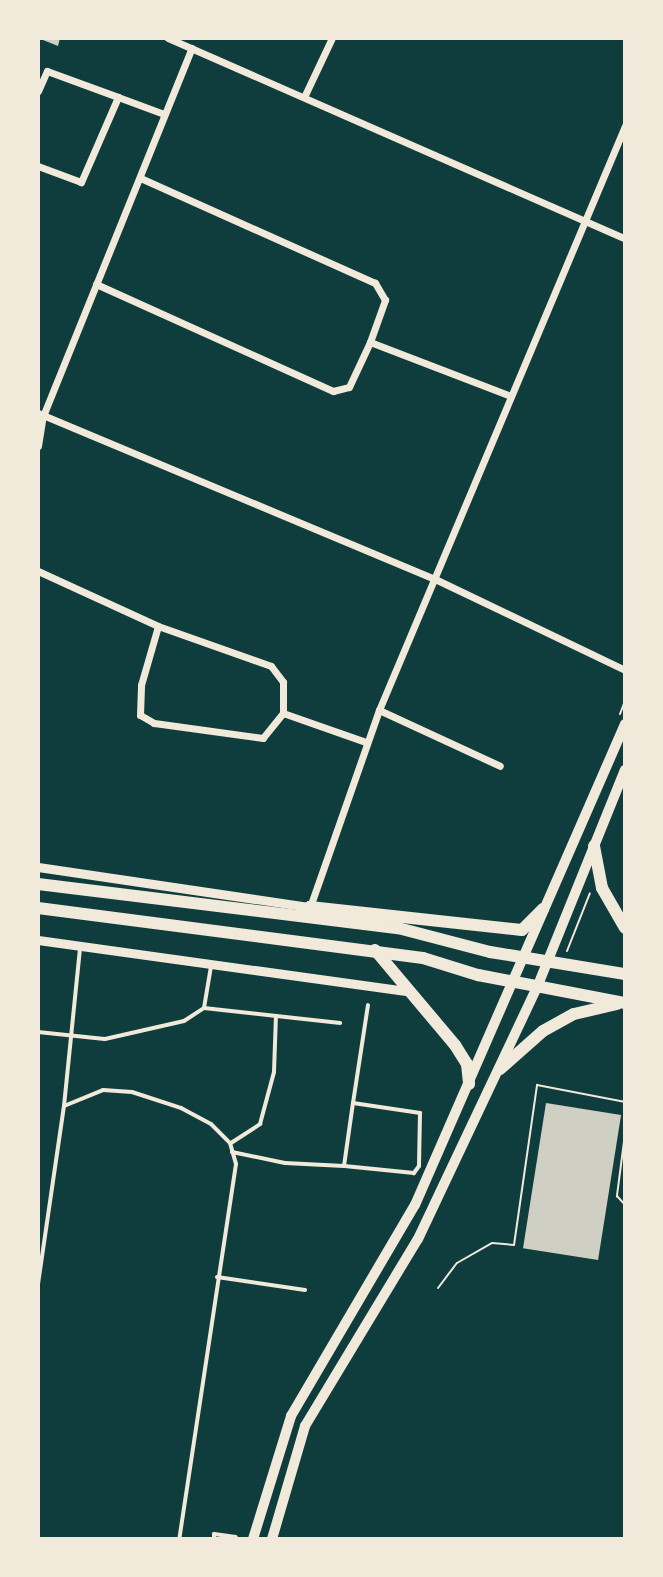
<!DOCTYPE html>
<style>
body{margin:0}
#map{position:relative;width:663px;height:1577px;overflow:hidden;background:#0f3d3e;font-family:"Work Sans",sans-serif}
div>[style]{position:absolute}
.building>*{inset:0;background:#cfcfc3;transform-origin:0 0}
.path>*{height:2px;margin:-1px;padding:0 1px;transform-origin:1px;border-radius:1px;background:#f1e9da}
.service>*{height:4px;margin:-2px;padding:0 2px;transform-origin:2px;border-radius:2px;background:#f1e9da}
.minor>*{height:7px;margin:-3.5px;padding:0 3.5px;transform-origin:3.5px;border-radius:3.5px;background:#f1e9da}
.tertiary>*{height:9px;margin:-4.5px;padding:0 4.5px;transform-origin:4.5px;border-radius:4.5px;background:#f1e9da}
.secondary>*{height:10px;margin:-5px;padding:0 5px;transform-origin:5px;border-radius:5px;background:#f1e9da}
.primary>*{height:12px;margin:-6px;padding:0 6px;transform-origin:6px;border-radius:6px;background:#f1e9da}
span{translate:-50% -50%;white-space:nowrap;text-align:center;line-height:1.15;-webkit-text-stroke:7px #f1e9da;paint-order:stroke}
.frame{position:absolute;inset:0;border:40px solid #f1e9da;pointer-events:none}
</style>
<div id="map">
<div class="building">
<div style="clip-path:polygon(38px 38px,60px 38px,58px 46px)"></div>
<div style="left:546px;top:1103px;width:76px;height:147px;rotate:9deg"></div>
</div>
<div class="path">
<div style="left:620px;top:714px;width:14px;rotate:-69deg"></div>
<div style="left:567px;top:951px;width:62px;rotate:-68.4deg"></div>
<div style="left:625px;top:1134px;width:63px;rotate:97.4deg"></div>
<div style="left:617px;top:1196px;width:12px;rotate:48deg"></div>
<div style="left:438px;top:1288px;width:31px;rotate:-53deg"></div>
<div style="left:457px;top:1263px;width:40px;rotate:-29.7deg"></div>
<div style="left:492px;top:1243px;width:22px;rotate:5deg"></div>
<div style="left:514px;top:1245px;width:162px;rotate:-81.8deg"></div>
<div style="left:537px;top:1085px;width:90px;rotate:10.9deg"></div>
</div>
<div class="service">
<div style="left:204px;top:1008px;width:43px;rotate:-80.5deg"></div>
<div style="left:38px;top:1032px;width:67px;rotate:6deg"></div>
<div style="left:105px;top:1039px;width:81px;rotate:-12.8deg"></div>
<div style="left:184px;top:1021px;width:24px;rotate:-33deg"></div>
<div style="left:204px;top:1008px;width:137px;rotate:6.3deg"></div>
<div style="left:353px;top:1103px;width:68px;rotate:8.5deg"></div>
<div style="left:420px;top:1113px;width:53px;rotate:91.1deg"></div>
<div style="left:419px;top:1166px;width:9px;rotate:126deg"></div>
<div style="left:414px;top:1173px;width:70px;rotate:-174.3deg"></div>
<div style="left:344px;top:1166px;width:64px;rotate:-81.9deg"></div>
<div style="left:353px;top:1103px;width:99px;rotate:-81.3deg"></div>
<div style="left:64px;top:1106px;width:42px;rotate:-22.3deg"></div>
<div style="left:103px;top:1090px;width:29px;rotate:4deg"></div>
<div style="left:132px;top:1092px;width:52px;rotate:18.1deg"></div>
<div style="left:181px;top:1108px;width:34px;rotate:28deg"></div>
<div style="left:211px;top:1124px;width:27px;rotate:45deg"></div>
<div style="left:230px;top:1143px;width:22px;rotate:74deg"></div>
<div style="left:236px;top:1164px;width:379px;rotate:98.6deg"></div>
<div style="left:231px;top:1143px;width:35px;rotate:-33deg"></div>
<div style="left:260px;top:1124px;width:54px;rotate:-74.9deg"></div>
<div style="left:274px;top:1072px;width:56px;rotate:-88deg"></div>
<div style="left:232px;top:1152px;width:54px;rotate:11.7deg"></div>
<div style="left:285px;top:1163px;width:59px;rotate:2.9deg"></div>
<div style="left:217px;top:1277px;width:89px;rotate:8.4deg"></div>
<div style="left:38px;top:1284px;width:180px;rotate:-81.7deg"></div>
<div style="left:64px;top:1106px;width:158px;rotate:-84.2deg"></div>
<div style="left:214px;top:1539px;width:5px;rotate:-90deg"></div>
<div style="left:214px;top:1534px;width:22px;rotate:8deg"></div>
</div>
<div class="minor">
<div style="left:168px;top:38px;width:499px;rotate:23.7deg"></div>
<div style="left:38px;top:91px;width:22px;rotate:-66deg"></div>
<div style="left:47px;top:71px;width:76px;rotate:20.1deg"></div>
<div style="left:118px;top:97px;width:93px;rotate:113.5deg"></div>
<div style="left:81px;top:182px;width:46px;rotate:-159.6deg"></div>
<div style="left:305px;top:95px;width:63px;rotate:-64.7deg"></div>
<div style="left:118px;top:97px;width:49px;rotate:20.3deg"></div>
<div style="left:96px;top:284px;width:260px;rotate:24.3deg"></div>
<div style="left:333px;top:391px;width:16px;rotate:-14deg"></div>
<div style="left:349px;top:387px;width:50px;rotate:-65deg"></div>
<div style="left:370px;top:342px;width:45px;rotate:-70.3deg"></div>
<div style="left:385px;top:300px;width:20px;rotate:-120deg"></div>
<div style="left:375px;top:283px;width:257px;rotate:-155.9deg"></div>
<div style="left:370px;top:342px;width:151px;rotate:21deg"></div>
<div style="left:38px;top:413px;width:430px;rotate:22.7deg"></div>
<div style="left:435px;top:579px;width:211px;rotate:25.6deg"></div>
<div style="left:38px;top:446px;width:30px;rotate:-81deg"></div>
<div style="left:43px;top:416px;width:397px;rotate:-68deg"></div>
<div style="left:38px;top:571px;width:132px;rotate:24.6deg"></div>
<div style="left:158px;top:626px;width:120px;rotate:19.5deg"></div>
<div style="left:271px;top:666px;width:20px;rotate:53deg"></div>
<div style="left:283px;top:682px;width:31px;rotate:90deg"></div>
<div style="left:283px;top:713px;width:32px;rotate:129deg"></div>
<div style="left:263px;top:738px;width:110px;rotate:-172.2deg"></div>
<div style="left:154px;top:723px;width:16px;rotate:-150deg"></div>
<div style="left:140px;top:715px;width:30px;rotate:-88deg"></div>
<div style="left:141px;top:685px;width:61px;rotate:-73.9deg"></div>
<div style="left:379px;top:710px;width:133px;rotate:24.8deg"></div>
<div style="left:283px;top:713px;width:88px;rotate:19.3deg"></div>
<div style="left:310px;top:907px;width:209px;rotate:-70.7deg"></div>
<div style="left:379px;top:710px;width:634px;rotate:-67.16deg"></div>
</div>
<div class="tertiary">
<div style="left:38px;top:867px;width:275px;rotate:8.4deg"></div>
<div style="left:38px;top:940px;width:377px;rotate:7.9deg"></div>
</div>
<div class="secondary">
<div style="left:253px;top:1539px;width:129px;rotate:-72.8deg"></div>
<div style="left:291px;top:1416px;width:245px;rotate:-59.6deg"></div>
<div style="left:415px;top:1205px;width:525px;rotate:-66.41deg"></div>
<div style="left:272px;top:1539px;width:118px;rotate:-73.7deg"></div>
<div style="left:305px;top:1426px;width:218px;rotate:-58.9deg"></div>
<div style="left:418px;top:1239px;width:281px;rotate:-64.7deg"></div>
<div style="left:538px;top:985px;width:232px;rotate:-68deg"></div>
</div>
<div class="primary">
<div style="left:594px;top:846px;width:43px;rotate:79.2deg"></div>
<div style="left:602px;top:888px;width:46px;rotate:60.1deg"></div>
<div style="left:38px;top:884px;width:363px;rotate:7deg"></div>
<div style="left:398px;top:928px;width:95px;rotate:14.6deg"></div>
<div style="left:490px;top:952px;width:137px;rotate:9.3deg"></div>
<div style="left:38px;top:908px;width:388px;rotate:7.4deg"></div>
<div style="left:423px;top:958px;width:58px;rotate:17.2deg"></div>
<div style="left:478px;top:975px;width:150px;rotate:10.8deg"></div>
<div style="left:303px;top:915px;width:11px;rotate:-49deg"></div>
<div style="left:310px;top:907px;width:213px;rotate:6.2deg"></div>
<div style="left:522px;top:930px;width:30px;rotate:-45deg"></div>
<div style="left:375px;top:950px;width:124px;rotate:49.9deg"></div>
<div style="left:455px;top:1045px;width:22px;rotate:58deg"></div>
<div style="left:467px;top:1064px;width:20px;rotate:84deg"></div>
<div style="left:500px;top:1069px;width:57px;rotate:-41.5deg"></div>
<div style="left:543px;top:1031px;width:35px;rotate:-29deg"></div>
<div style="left:574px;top:1014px;width:44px;rotate:-13.1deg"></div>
</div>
<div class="frame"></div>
</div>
